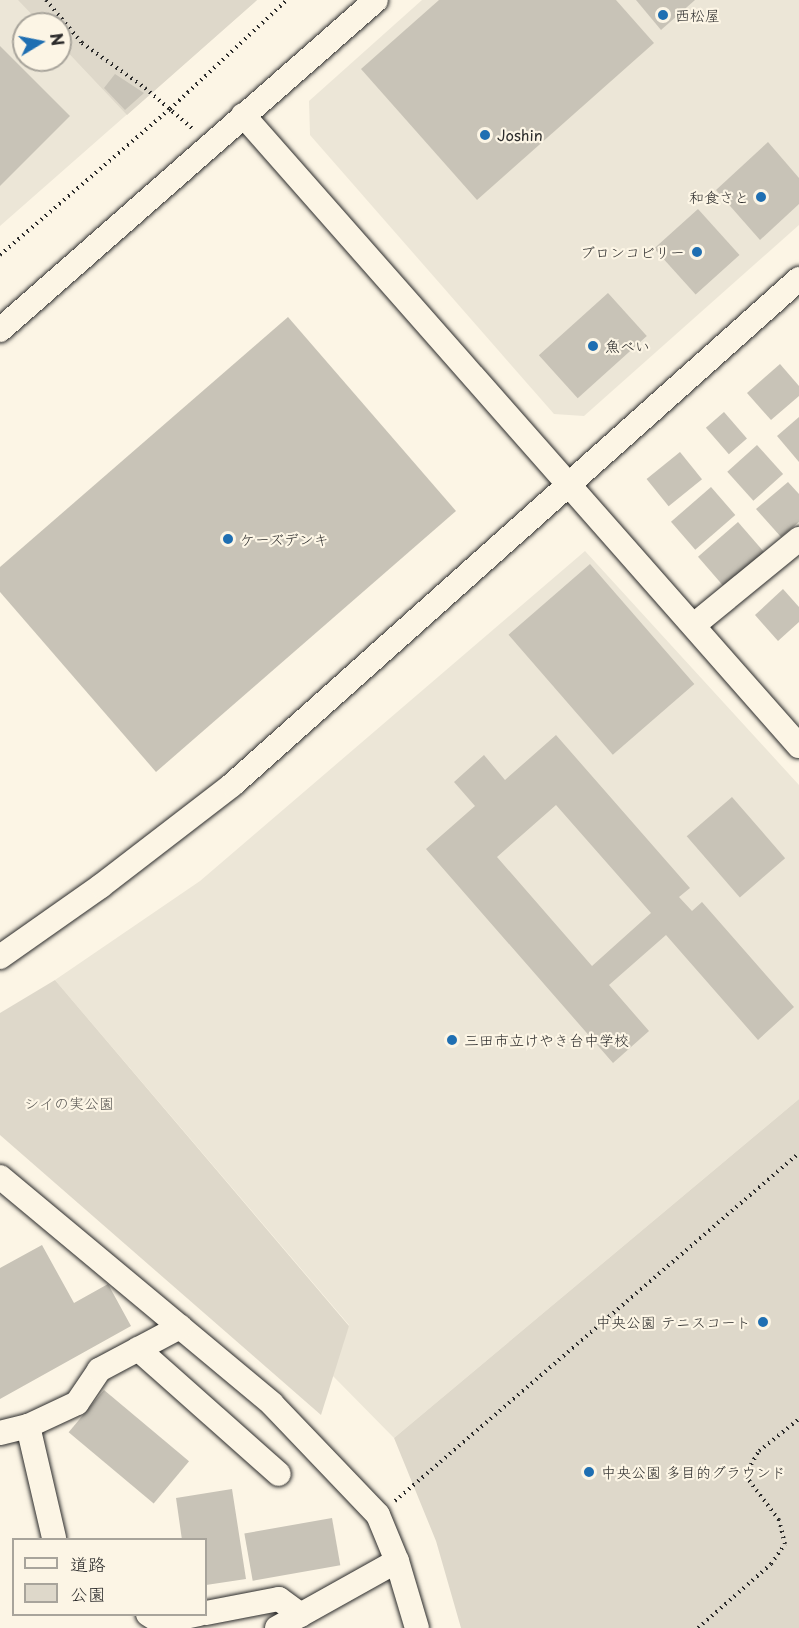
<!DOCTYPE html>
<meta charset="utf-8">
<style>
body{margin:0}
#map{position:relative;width:799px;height:1628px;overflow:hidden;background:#fcf5e5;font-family:"Playpen Sans","Klee One",sans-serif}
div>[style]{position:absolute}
.built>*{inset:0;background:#ece6d7}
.green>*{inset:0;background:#ded8ca}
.building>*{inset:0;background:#c8c3b7;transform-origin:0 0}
.path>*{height:4px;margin-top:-2px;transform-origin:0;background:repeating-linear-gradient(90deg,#2b2b2b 0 1.5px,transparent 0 6px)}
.roads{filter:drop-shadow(0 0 2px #2b2b2b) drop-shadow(0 0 2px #2b2b2b)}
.minor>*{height:24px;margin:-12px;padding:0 12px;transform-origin:12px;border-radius:12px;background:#fcf5e5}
.dots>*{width:16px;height:16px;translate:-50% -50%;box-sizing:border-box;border:3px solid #fcf5e5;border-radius:50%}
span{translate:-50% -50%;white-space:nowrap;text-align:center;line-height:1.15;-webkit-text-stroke:4.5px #fcf5e5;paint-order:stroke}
.poi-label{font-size:15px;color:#2b2b2b}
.left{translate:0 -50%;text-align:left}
.right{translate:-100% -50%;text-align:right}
.park-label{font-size:15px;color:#585653}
.legend{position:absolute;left:12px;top:1538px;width:195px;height:78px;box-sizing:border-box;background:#fcf5e5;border:2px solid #a8a49b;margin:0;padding:8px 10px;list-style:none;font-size:18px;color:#2b2b2b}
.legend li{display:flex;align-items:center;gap:12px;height:30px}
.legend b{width:30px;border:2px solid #a8a49b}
.north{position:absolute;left:12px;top:12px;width:60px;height:60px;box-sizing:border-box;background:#fcf5e5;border:2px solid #a8a49b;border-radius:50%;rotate:80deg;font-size:16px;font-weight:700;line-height:24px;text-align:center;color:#2b2b2b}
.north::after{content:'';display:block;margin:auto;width:21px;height:27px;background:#1f6fb2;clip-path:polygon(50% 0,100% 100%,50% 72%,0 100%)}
</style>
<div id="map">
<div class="built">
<div style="clip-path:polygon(evenodd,0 0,257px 0,0 226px,0 0,24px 24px,60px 24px,60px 60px,24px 60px,24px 24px)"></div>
<div style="clip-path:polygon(422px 0,799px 0,799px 225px,584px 416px,554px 414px,310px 135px,309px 101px)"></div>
<div style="clip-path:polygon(585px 551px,799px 785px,799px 1099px,394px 1438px,332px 1375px,349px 1325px,55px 980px,200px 881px)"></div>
</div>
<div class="green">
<div style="clip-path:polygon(18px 0,257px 0,127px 115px,60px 44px,60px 24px,41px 24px)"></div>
<div style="clip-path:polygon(55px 980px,349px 1326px,321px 1415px,0 1135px,0 1013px)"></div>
<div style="clip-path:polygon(799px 1099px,799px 1628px,461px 1628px,436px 1541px,394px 1438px)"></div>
</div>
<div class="building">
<div style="clip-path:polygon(439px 0,616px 0,654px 43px,477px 200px,361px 69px)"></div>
<div style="clip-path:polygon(636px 0,695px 0,661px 30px)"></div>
<div style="clip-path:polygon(0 46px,70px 116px,0 186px)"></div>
<div style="clip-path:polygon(115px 74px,144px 93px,125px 110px,104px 88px)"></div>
<div style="clip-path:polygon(768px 142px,799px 178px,799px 204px,760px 240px,716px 190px)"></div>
<div style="left:698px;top:209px;width:62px;height:59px;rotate:48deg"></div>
<div style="left:608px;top:293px;width:58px;height:93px;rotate:48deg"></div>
<div style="clip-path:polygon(288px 317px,456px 511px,156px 772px,0 592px,0 567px)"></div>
<div style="clip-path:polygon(780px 364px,799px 386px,799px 396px,771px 420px,747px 393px)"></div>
<div style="left:724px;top:412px;width:35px;height:24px;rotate:49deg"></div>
<div style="clip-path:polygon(799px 417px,799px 462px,777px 436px)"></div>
<div style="left:757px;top:445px;width:39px;height:40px;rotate:48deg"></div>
<div style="left:680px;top:452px;width:35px;height:43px;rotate:51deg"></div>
<div style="clip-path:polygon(788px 482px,799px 494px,799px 522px,781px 537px,756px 509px)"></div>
<div style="left:711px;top:487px;width:37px;height:53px;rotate:49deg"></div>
<div style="left:738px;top:522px;width:40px;height:53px;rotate:49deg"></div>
<div style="left:590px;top:564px;width:159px;height:108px;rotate:49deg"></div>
<div style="clip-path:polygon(783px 589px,799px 607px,799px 622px,778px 641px,755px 615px)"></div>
<div style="clip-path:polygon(evenodd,556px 735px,690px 888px,679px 897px,692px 911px,702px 902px,794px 1007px,758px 1040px,666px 935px,609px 985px,649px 1031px,613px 1063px,426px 849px,475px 806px,454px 782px,484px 755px,505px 780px,556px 735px,556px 805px,651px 913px,592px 966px,497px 857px,556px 805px)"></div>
<div style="left:732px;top:797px;width:81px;height:60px;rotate:49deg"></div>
<div style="clip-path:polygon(42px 1245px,74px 1303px,108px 1284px,131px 1326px,0 1399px,0 1268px)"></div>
<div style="left:104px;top:1390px;width:111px;height:55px;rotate:40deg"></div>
<div style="clip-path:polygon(232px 1489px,246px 1579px,206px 1585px,206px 1540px,182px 1540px,176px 1498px)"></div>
<div style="left:332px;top:1518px;width:48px;height:89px;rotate:80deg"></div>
</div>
<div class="path">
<div style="left:46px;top:0;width:56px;rotate:50.1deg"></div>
<div style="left:82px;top:43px;width:77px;rotate:35.5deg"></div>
<div style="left:145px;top:88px;width:65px;rotate:40.6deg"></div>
<div style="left:0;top:255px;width:224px;rotate:-40.7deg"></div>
<div style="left:170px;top:109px;width:160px;rotate:-43deg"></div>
<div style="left:395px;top:1501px;width:533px;rotate:-40.74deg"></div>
<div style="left:698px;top:1628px;width:97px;rotate:-41.2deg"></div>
<div style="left:771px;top:1564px;width:24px;rotate:-55deg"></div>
<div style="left:785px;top:1544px;width:25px;rotate:-104deg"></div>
<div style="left:779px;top:1520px;width:56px;rotate:-127.1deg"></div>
<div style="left:745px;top:1475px;width:28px;rotate:-60deg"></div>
<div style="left:759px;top:1451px;width:51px;rotate:-38.7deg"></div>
</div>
<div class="roads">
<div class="minor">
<div style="left:243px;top:115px;width:841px;rotate:48.62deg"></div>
<div style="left:0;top:330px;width:500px;rotate:-41.27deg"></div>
<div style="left:694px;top:625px;width:136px;rotate:-39.3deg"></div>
<div style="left:0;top:957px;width:123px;rotate:-35.1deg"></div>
<div style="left:101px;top:886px;width:165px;rotate:-37.6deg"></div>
<div style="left:232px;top:785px;width:760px;rotate:-41.75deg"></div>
<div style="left:0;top:1177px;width:354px;rotate:39.8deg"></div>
<div style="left:272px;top:1404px;width:153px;rotate:46.3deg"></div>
<div style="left:378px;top:1515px;width:50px;rotate:67.6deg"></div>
<div style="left:397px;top:1561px;width:70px;rotate:73.4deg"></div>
<div style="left:138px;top:1349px;width:188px;rotate:41.6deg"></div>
<div style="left:28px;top:1426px;width:115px;rotate:76.9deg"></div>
<div style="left:0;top:1433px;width:29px;rotate:-14deg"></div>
<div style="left:28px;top:1426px;width:54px;rotate:-25.1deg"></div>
<div style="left:77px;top:1403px;width:40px;rotate:-56deg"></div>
<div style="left:99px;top:1370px;width:92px;rotate:-28deg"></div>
<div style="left:206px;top:1613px;width:74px;rotate:-10.9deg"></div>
<div style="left:279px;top:1599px;width:27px;rotate:36deg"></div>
<div style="left:148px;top:1614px;width:15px;rotate:32deg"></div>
<div style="left:161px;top:1622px;width:39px;rotate:-12deg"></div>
<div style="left:277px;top:1628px;width:137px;rotate:-29.2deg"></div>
</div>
</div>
<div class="dots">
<div style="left:663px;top:15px;background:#1f6fb2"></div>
<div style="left:485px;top:135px;background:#1f6fb2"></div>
<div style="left:761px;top:197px;background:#1f6fb2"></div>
<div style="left:697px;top:252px;background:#1f6fb2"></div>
<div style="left:593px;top:346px;background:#1f6fb2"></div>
<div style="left:228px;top:539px;background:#1f6fb2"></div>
<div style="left:452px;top:1040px;background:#1f6fb2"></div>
<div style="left:763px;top:1322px;background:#1f6fb2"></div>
<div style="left:589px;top:1472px;background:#1f6fb2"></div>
</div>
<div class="poi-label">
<span class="left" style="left:675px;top:15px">西松屋</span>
<span class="left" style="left:497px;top:135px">Joshin</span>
<span class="right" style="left:749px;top:197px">和食さと</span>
<span class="right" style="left:685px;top:252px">ブロンコビリー</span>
<span class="left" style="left:605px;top:346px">魚べい</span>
<span class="left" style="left:240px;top:539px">ケーズデンキ</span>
<span class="left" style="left:464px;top:1040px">三田市立けやき台中学校</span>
<span class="right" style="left:751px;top:1322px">中央公園 テニスコート</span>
<span class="left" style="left:601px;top:1472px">中央公園 多目的グラウンド</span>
</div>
<div class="park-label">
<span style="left:69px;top:1103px">シイの実公園</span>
</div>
<ul class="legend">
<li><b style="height:8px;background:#fcf5e5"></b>道路</li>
<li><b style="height:16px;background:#ded8ca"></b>公園</li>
</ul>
<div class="north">N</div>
</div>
